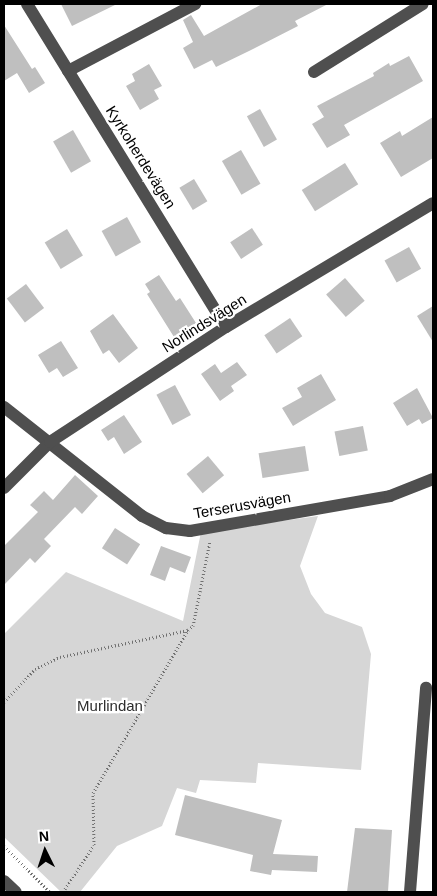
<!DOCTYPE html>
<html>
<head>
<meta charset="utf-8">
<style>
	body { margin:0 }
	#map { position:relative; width:437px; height:896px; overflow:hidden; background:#fff; font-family:Helvetica,sans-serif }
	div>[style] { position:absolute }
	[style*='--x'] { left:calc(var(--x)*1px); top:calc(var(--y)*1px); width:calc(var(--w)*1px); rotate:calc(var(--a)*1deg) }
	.green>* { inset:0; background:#d6d6d6 }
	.building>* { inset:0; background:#bfbfbf; transform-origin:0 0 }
	.path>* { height:3px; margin-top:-1.5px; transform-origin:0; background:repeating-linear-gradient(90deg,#717171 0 1px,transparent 0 3.5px) }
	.minor>* { height:12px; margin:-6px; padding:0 6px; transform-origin:6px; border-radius:6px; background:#4f4f4f }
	span { translate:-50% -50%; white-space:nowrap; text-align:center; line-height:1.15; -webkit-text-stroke:4.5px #fff; paint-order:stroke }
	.street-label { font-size:15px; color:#000 }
	.park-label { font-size:15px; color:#2d2d2d }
	.frame { position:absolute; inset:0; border:5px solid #000; pointer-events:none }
	.north { position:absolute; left:20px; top:826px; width:50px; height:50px; -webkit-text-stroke:4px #fff; paint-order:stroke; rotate:356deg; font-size:14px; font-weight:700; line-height:20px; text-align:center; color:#000 }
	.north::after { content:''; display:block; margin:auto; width:18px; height:22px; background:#000; clip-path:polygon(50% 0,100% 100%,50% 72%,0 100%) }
</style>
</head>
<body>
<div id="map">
	<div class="green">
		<div style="clip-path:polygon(318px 516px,300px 566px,311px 594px,325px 613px,362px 627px,371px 654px,361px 770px,258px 763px,256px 783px,200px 780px,196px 793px,177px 788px,162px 826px,117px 846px,80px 892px,61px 892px,4px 837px,4px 634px,66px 572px,183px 621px,201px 532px)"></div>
	</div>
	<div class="building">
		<div style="clip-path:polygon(61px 4px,117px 4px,72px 26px)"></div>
		<div style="clip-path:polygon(262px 4px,328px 4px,295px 21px,298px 26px,249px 51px,216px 67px,212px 60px,194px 69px,183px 48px,193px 42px,183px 20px,191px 15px,204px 36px)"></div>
		<div style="clip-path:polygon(4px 25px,32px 69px,35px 67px,45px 83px,29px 93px,17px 73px,4px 81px)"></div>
		<div style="clip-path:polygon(409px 56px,423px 81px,344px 125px,350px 135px,327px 148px,312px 124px,324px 117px,317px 106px,374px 76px,373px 73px,389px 63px,390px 66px)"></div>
		<div style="clip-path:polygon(149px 64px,162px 86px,154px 90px,159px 99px,140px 110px,126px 86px,135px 81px,132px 74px)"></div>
		<div style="left:260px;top:109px;width:35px;height:15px;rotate:61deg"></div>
		<div style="clip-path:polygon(433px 117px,433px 158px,401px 177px,380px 143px,400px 131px,402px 136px)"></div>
		<div style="left:73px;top:130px;width:36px;height:23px;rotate:60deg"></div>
		<div style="left:241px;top:150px;width:39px;height:22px;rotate:60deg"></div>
		<div style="left:345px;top:163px;width:25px;height:51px;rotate:58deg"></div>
		<div style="left:194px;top:179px;width:26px;height:17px;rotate:59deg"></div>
		<div style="left:127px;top:217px;width:29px;height:29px;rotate:61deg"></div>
		<div style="left:252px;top:228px;width:20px;height:26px;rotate:57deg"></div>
		<div style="left:67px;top:229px;width:31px;height:26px;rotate:59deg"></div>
		<div style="left:409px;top:247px;width:25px;height:28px;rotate:61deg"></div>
		<div style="clip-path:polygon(159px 275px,176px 301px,180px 298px,196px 323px,174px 337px,147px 294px,150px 292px,145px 284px)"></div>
		<div style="left:345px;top:278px;width:30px;height:25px;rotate:49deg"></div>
		<div style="left:26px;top:284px;width:30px;height:24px;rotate:53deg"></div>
		<div style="clip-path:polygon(433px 306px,433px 342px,417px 316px)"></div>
		<div style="clip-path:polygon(113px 314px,138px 348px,119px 363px,109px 350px,103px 354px,90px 331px)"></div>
		<div style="left:290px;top:318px;width:22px;height:31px;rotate:56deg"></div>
		<div style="clip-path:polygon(61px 341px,78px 368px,63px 377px,57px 368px,49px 373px,38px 355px)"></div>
		<div style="clip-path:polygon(237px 362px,247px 375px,231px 386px,234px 391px,220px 401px,201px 374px,215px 364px,221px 373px)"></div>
		<div style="clip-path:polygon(321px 374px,336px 400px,293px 426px,282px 408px,302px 397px,297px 388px)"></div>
		<div style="left:175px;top:385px;width:34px;height:21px;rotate:62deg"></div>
		<div style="clip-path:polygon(417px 388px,433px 418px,422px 424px,419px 419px,407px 426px,393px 403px)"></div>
		<div style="clip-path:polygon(124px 415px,142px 442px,124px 454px,114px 437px,108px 441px,101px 430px)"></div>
		<div style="left:363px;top:426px;width:25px;height:29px;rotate:79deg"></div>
		<div style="left:305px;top:446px;width:25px;height:47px;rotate:81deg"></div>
		<div style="left:208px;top:456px;width:25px;height:28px;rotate:50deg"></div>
		<div style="clip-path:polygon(75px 475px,98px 496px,82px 514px,75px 507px,44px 539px,51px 546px,35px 563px,30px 558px,4px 585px,4px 546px,38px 512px,30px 505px,44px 491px,53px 500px)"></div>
		<div style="left:115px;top:528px;width:30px;height:24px;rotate:33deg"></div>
		<div style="clip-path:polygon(161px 546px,191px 557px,185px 573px,170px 567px,165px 581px,150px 575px)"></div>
		<div style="clip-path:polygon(185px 795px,282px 820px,273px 854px,318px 856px,317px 872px,272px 870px,271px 875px,250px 871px,253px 855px,175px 835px)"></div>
		<div style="clip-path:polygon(355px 828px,392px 830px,388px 892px,347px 892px)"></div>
	</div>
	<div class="path">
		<div style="--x:4;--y:702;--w:45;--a:-46.8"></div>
		<div style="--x:35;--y:669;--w:28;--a:-26"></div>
		<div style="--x:60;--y:657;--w:131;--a:-11.9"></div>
		<div style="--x:4;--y:846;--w:65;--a:45"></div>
		<div style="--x:63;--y:892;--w:56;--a:-56.6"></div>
		<div style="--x:94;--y:845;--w:52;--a:-91.1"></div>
		<div style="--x:93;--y:793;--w:189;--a:-59.8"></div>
		<div style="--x:188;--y:630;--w:6;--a:-39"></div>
		<div style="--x:193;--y:626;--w:87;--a:-78.7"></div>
	</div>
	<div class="minor">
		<div style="--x:27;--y:4;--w:379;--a:58.4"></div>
		<div style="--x:68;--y:71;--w:144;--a:-27.8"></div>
		<div style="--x:314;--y:72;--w:128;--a:-32"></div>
		<div style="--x:4;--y:407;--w:176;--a:38.3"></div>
		<div style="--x:142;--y:516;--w:27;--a:27"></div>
		<div style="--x:166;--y:528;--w:24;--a:7"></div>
		<div style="--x:190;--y:531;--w:203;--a:-9.9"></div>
		<div style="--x:390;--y:496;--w:46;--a:-21.6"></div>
		<div style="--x:4;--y:488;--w:65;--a:-45"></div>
		<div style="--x:50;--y:442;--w:210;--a:-33.2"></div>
		<div style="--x:226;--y:327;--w:241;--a:-30.9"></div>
		<div style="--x:4;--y:881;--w:16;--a:43"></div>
		<div style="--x:410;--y:892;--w:205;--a:-85.5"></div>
	</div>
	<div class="street-label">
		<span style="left:141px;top:157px;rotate:58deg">Kyrkoherdevägen</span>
		<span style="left:204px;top:323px;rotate:-32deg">Norlindsvägen</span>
		<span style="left:242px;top:505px;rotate:-10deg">Terserusvägen</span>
	</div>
	<div class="park-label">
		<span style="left:110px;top:706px">Murlindan</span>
	</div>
	<div class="frame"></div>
	<div class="north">N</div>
</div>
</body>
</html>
